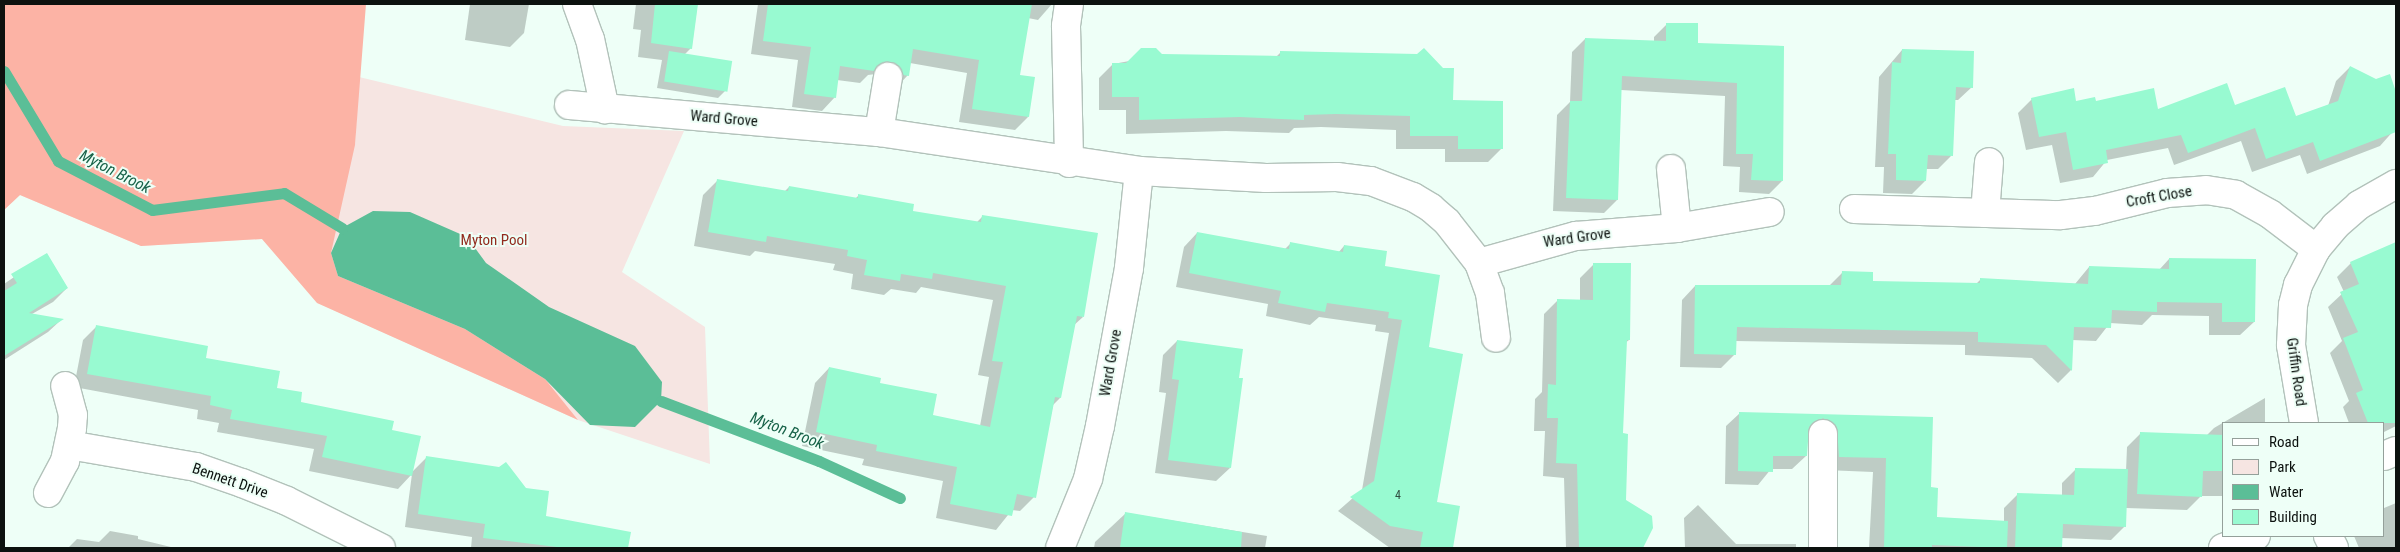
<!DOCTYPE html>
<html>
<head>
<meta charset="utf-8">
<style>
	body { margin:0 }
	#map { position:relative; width:2400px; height:552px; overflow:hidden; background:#eefff7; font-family:"Roboto Condensed",sans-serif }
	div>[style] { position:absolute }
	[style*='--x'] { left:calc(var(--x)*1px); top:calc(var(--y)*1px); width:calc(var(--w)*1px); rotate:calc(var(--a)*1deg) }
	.green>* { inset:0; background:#f6e5e2 }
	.forest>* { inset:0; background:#fcb3a5 }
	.water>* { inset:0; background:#5bbe97 }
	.shadow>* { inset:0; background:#0003 }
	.stream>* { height:11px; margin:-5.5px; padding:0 5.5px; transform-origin:5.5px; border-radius:5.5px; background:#5bbe97 }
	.building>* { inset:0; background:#98fad1; transform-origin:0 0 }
	.roads { filter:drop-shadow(1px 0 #b2c2ba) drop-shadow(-1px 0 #b2c2ba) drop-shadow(0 1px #b2c2ba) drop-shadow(0 -1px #b2c2ba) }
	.minor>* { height:28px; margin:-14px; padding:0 14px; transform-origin:14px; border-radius:14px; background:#fff }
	span { translate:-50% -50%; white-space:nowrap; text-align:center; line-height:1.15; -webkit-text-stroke:4px #eefff7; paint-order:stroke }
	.number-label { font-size:12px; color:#2f4c40 }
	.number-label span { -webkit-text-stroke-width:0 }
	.street-label { font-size:15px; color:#0c120f }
	.park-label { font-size:15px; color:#922b1e }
	.water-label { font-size:16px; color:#186349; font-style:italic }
	.frame { position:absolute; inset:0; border:5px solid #0c120f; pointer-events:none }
	.legend { position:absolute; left:2222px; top:422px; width:162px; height:115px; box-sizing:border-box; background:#eefff7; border:1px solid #94a09a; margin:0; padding:6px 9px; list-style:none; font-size:15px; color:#0c120f }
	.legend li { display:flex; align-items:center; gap:10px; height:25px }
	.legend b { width:25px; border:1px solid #94a09a }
</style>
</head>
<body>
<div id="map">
	<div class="green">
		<div style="clip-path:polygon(4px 4px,355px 145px,359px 77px,563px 126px,684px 131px,622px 272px,705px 327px,710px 464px,578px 420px,318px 303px,262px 239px,141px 246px,20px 195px,4px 210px)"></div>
	</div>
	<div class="forest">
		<div style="clip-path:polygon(4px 4px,366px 4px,355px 145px,331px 253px,338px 276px,465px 329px,545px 379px,578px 420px,317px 303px,262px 239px,141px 246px,20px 195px,4px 210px)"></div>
	</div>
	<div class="water">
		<div style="clip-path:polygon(373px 211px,410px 212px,467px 237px,486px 263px,549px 307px,635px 346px,662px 382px,661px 401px,635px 427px,590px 425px,545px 379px,465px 329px,338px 276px,331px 253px,342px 228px)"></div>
	</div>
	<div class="shadow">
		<div style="clip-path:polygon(470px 4px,529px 4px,524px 33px,510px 47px,465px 40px)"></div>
		<div style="clip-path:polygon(636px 4px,696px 4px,691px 48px,684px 55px,725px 91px,718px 98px,657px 88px,662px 60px,638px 57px,641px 30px,633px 29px)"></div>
		<div style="clip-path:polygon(758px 4px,924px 4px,921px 22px,937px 4px,1052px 4px,1038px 20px,1028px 18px,1018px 76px,1028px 117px,1015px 130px,959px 122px,967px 73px,910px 63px,908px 75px,895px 89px,876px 74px,868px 75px,860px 83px,837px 80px,835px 97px,822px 111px,792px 107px,798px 60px,751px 54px)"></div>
		<div style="clip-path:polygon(1667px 24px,1696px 44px,1783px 48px,1782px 181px,1769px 194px,1739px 192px,1740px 167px,1723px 166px,1725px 96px,1621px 90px,1617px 200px,1604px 213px,1553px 211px,1557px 115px,1570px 102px,1572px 52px,1585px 39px,1654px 42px,1654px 37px)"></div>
		<div style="clip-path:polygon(1902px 50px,1972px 87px,1958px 100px,1954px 100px,1951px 156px,1938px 169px,1926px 169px,1925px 181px,1912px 194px,1883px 193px,1884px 167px,1875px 167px,1879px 77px)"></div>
		<div style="clip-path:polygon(1280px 53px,1452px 102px,1502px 148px,1488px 162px,1445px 162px,1445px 149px,1396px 149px,1396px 130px,1321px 127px,1294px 128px,1289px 133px,1226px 131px,1126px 134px,1126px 110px,1099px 110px,1099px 78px,1113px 64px,1162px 55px,1276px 57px)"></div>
		<div style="clip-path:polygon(2350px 67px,2376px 80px,2389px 76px,2396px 95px,2396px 128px,2380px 146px,2307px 174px,2300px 155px,2252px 172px,2241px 141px,2174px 165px,2168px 148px,2107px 160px,2093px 177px,2060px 183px,2052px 145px,2026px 150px,2018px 113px,2032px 99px,2157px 110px,2234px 107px,2295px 118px,2328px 106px,2336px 81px)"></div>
		<div style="clip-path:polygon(718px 180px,784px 192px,789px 187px,855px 199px,859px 195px,911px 212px,977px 222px,982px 217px,1083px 317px,1073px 326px,1060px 398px,1053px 405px,1034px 497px,1020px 511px,1012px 510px,996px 530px,936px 518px,943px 481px,862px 465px,864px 459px,802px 446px,815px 383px,829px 368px,879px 384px,931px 416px,980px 426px,989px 377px,978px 375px,993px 300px,921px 287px,916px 293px,891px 289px,884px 295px,851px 289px,853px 274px,833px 270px,835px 264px,755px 251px,750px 256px,694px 246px,703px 195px)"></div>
		<div style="clip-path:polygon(1197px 233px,1284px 250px,1291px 243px,1338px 253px,1344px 246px,1383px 267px,1427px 348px,1435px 503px,1452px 547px,1457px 548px,1390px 548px,1338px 511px,1362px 490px,1389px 333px,1375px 331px,1376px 325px,1319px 317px,1310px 325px,1266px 316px,1268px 304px,1176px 287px,1184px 247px)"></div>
		<div style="clip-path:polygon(2390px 246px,2396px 260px,2396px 426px,2384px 432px,2384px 423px,2349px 423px,2343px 407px,2349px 401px,2330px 353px,2342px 341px,2328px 307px,2344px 292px,2337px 277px,2351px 263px)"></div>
		<div style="clip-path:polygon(46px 255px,67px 288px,53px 302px,32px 314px,61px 320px,48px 332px,4px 360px,4px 284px)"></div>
		<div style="clip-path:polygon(2169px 259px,2254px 322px,2240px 335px,2209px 335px,2209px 316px,2152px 315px,2142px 325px,2110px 323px,2096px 341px,2072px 340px,2071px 370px,2058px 383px,2032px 358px,1965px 355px,1965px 345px,1735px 341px,1735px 354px,1721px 368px,1680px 367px,1682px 300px,1695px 286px,1828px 287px,1842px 273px,1871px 282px,1975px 285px,1981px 279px,2075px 284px,2089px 267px,2159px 270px)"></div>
		<div style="clip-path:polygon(1594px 264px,1629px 340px,1625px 343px,1622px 435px,1624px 500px,1652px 528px,1641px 548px,1566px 548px,1564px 478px,1543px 476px,1545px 431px,1534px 431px,1535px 399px,1542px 392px,1544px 314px,1558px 300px,1580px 301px,1580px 278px)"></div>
		<div style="clip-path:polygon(97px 326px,204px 359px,276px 389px,299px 403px,391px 431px,412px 472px,427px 457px,545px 518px,629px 533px,627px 548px,471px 548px,472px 537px,405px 527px,412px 474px,398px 489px,309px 471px,314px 449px,217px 432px,219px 423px,197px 419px,198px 410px,74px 387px,83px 340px)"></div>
		<div style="clip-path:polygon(1177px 341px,1230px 468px,1216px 481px,1155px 473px,1166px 393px,1159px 392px,1163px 355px)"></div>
		<div style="clip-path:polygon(2265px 398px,2265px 423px,2224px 423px,2224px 496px,2201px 496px,2187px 510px,2126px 508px,2125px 526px,2111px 540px,2061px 538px,2061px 548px,1869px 548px,1873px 472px,1825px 470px,1824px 440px,1808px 431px,1806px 456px,1792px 469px,1771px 469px,1758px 485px,1725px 484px,1726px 426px,1740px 413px,1931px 418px,1930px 488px,1936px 518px,2004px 522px,2004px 508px,2018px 494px,2062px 496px,2062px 483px,2076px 469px,2126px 471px,2127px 447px,2141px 433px,2207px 435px,2214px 428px)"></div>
		<div style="clip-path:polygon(2396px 503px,2396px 548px,2359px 548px,2354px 536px,2384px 536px,2384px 508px)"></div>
		<div style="clip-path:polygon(1698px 505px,1736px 544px,1796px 544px,1796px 548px,1685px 548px,1684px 518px)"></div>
		<div style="clip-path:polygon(1126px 513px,1267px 536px,1265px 548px,1094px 548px,1095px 542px)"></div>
		<div style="clip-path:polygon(110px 531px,138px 536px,138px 539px,175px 548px,68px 548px,77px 539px,99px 542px)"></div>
	</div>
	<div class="stream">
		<div style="--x:4;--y:71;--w:105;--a:59"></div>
		<div style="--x:58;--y:161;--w:106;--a:27.5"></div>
		<div style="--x:152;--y:210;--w:133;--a:-7.3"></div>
		<div style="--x:284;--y:193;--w:68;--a:31.1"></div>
		<div style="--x:661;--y:401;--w:169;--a:20.8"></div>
		<div style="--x:819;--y:461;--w:89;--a:24.6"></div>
	</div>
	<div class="building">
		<div style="clip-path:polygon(655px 4px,698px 4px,692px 49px,651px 43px)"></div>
		<div style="clip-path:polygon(768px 4px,1032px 4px,1020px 75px,1035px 77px,1029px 117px,972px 109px,979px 60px,913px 49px,909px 76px,903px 75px,898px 65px,890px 62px,882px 63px,874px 71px,840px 66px,836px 98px,804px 94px,811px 47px,763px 41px)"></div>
		<div style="clip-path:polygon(1666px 23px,1698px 23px,1698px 43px,1784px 46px,1783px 181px,1751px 180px,1753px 154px,1736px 154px,1737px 83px,1622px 76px,1618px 200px,1566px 198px,1570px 101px,1582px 101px,1585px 38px,1666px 41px)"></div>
		<div style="clip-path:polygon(1141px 48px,1156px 48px,1162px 54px,1280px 56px,1280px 51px,1417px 54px,1424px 48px,1443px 68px,1454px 68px,1453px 100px,1503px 101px,1503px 149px,1458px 149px,1458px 136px,1410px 136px,1410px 116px,1336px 114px,1304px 115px,1304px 120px,1240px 117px,1139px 120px,1139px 97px,1112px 97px,1112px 63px,1126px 63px)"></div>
		<div style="clip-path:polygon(1902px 49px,1974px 51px,1973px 88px,1956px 87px,1953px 156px,1928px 155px,1926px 181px,1896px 180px,1896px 154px,1888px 154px,1892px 62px,1901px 63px)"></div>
		<div style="left:669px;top:51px;width:64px;height:31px;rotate:9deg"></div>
		<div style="clip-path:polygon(2350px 66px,2376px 79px,2390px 74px,2396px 92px,2396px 132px,2320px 161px,2313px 142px,2266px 159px,2255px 128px,2188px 153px,2181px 135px,2106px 150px,2108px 163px,2073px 170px,2066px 132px,2039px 137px,2031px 98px,2074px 88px,2076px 101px,2095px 97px,2096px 101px,2154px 88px,2158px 109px,2227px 83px,2235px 105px,2285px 87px,2296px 116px,2338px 101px)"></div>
		<div style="clip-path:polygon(717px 179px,788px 191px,789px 186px,858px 198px,858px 194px,914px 204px,913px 211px,981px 222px,982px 215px,1098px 233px,1084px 317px,1077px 316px,1061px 398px,1055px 397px,1036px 498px,1017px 494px,1012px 516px,950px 504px,957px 467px,876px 451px,877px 445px,816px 432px,829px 367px,881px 378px,880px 383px,937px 394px,933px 415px,990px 427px,1003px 362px,992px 361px,1006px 286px,933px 273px,932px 279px,901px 274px,900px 281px,864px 275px,867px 260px,847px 256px,848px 250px,767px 236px,766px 242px,708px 232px)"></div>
		<div style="clip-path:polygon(1197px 232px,1289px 249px,1290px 242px,1343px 252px,1344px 245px,1387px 251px,1385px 266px,1440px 275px,1429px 347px,1463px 354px,1437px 502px,1460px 506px,1453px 548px,1420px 548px,1423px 532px,1390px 526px,1350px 497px,1374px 481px,1402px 320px,1388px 318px,1389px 312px,1327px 303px,1325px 312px,1278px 303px,1281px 291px,1189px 273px)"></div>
		<div style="clip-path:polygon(2396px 242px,2396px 423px,2368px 423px,2356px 393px,2363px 390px,2343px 338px,2358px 332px,2340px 292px,2359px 284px,2350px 262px)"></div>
		<div style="clip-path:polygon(47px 253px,68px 288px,29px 313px,64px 319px,4px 356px,4px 291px,17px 283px,11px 274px)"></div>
		<div style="clip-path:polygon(2169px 258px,2256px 259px,2255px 322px,2222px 322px,2222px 303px,2157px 302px,2157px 312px,2112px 310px,2111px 328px,2074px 327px,2072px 371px,2046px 345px,1978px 342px,1978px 332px,1737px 327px,1736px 355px,1694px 354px,1695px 285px,1841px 285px,1842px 271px,1873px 272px,1873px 281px,1980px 283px,1980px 278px,2088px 284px,2089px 266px,2169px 269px)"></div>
		<div style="clip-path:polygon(1593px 263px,1631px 263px,1630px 340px,1627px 340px,1623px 433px,1628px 434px,1626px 500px,1652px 516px,1653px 528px,1643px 548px,1579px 548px,1577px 464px,1556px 463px,1558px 418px,1547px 418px,1548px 384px,1556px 385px,1557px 299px,1593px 300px)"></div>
		<div style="clip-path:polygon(96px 325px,208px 346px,206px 358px,280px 371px,277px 388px,302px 392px,301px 402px,394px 421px,392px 430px,421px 436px,412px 476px,322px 457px,327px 436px,230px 419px,232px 410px,210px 405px,211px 396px,87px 374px)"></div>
		<div style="clip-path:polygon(1177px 340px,1243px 349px,1239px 378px,1243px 378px,1231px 468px,1168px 460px,1179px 380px,1172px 379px)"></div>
		<div style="clip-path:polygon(1739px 412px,1933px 417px,1931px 487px,1938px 488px,1937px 517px,2008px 521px,2007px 548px,1932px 545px,1932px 548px,1884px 548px,1886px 458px,1839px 457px,1837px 427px,1823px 418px,1809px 427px,1807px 456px,1773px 456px,1773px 472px,1738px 471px)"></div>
		<div style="clip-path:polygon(2140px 432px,2224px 435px,2224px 471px,2203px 471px,2202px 497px,2137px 494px)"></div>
		<div style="clip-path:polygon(426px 456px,499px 467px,506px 462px,526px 488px,549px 491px,546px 516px,631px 532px,628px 548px,565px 548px,483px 538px,485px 524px,418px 514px)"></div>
		<div style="clip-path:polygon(2075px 468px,2128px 469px,2126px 527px,2063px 524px,2062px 548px,2015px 548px,2017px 493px,2074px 495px)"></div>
		<div style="clip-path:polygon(1125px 512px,1242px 532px,1241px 548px,1120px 548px)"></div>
	</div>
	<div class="roads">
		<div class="minor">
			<div style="--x:577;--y:4;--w:37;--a:70"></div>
			<div style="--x:590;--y:39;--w:72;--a:77.9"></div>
			<div style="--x:1069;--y:4;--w:22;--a:98"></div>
			<div style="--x:1066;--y:26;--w:137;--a:88.7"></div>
			<div style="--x:569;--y:105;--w:311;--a:5"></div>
			<div style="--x:879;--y:132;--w:263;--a:8.5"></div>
			<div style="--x:1139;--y:171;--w:98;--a:95.9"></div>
			<div style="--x:1129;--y:268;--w:161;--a:100.4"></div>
			<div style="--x:1100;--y:426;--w:54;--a:102.8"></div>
			<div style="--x:1088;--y:479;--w:74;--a:112.1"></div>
			<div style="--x:879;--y:132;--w:56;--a:-80.7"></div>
			<div style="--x:1671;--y:169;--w:59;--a:84.2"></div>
			<div style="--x:1139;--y:171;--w:127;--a:3.2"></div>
			<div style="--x:1266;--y:178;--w:71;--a:-0.8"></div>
			<div style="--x:1337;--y:177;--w:34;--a:7"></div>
			<div style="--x:1371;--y:181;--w:45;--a:20.9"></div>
			<div style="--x:1413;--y:197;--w:21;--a:31"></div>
			<div style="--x:1431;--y:208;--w:21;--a:41"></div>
			<div style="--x:1447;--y:222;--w:52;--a:52"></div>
			<div style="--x:1479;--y:263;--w:101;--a:-15.6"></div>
			<div style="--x:1576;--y:236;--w:101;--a:-4.5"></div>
			<div style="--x:1677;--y:228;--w:94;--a:-9.8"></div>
			<div style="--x:1854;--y:209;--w:207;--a:1.7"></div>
			<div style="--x:2061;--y:215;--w:34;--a:-7"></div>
			<div style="--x:2095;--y:211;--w:74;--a:-14"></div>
			<div style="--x:2167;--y:193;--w:39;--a:-4"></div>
			<div style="--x:2206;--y:190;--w:30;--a:9"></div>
			<div style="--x:2236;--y:195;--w:39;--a:29"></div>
			<div style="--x:2270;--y:214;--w:58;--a:37.3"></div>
			<div style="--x:1985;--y:213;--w:51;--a:-85.5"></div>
			<div style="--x:1479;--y:263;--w:32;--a:70"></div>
			<div style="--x:1490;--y:293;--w:45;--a:82.4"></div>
			<div style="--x:2304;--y:423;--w:79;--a:-99.5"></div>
			<div style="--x:2291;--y:345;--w:40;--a:-87.1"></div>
			<div style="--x:2293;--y:305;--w:21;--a:-76"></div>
			<div style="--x:2298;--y:285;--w:40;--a:-63.4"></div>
			<div style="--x:2316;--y:249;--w:30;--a:-50"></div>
			<div style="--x:2335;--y:226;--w:32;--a:-41"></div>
			<div style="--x:2359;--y:205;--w:43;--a:-29.6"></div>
			<div style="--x:1823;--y:434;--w:114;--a:90"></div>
			<div style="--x:69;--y:445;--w:129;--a:9.8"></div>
			<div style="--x:196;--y:467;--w:49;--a:19.2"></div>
			<div style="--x:242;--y:483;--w:48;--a:21.8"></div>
			<div style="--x:287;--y:501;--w:105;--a:26.6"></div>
			<div style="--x:2384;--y:456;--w:13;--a:-23"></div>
			<div style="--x:48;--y:493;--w:36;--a:-62"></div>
			<div style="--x:65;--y:461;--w:34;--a:-78"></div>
			<div style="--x:72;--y:428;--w:13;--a:-86"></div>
			<div style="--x:73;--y:415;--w:30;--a:-105"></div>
			<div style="--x:2328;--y:536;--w:13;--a:63"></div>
			<div style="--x:2223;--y:548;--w:35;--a:-20"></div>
		</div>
	</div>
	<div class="number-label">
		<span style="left:1398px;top:496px">4</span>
	</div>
	<div class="street-label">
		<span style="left:724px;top:119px;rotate:5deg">Ward Grove</span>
		<span style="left:2159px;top:197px;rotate:-10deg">Croft Close</span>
		<span style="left:1577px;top:238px;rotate:-8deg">Ward Grove</span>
		<span style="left:1111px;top:363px;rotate:-80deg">Ward Grove</span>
		<span style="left:2296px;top:372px;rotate:82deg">Griffin Road</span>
		<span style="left:230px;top:481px;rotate:19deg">Bennett Drive</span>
	</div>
	<div class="park-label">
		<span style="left:494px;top:241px">Myton Pool</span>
	</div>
	<div class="water-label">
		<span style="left:115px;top:172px;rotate:27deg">Myton Brook</span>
		<span style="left:787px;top:431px;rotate:21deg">Myton Brook</span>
	</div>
	<div class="frame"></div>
	<ul class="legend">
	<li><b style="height:6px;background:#fff"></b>Road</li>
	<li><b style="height:14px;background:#f6e5e2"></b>Park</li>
	<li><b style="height:14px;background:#5bbe97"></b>Water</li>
	<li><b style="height:14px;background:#98fad1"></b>Building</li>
	</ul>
</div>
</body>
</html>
